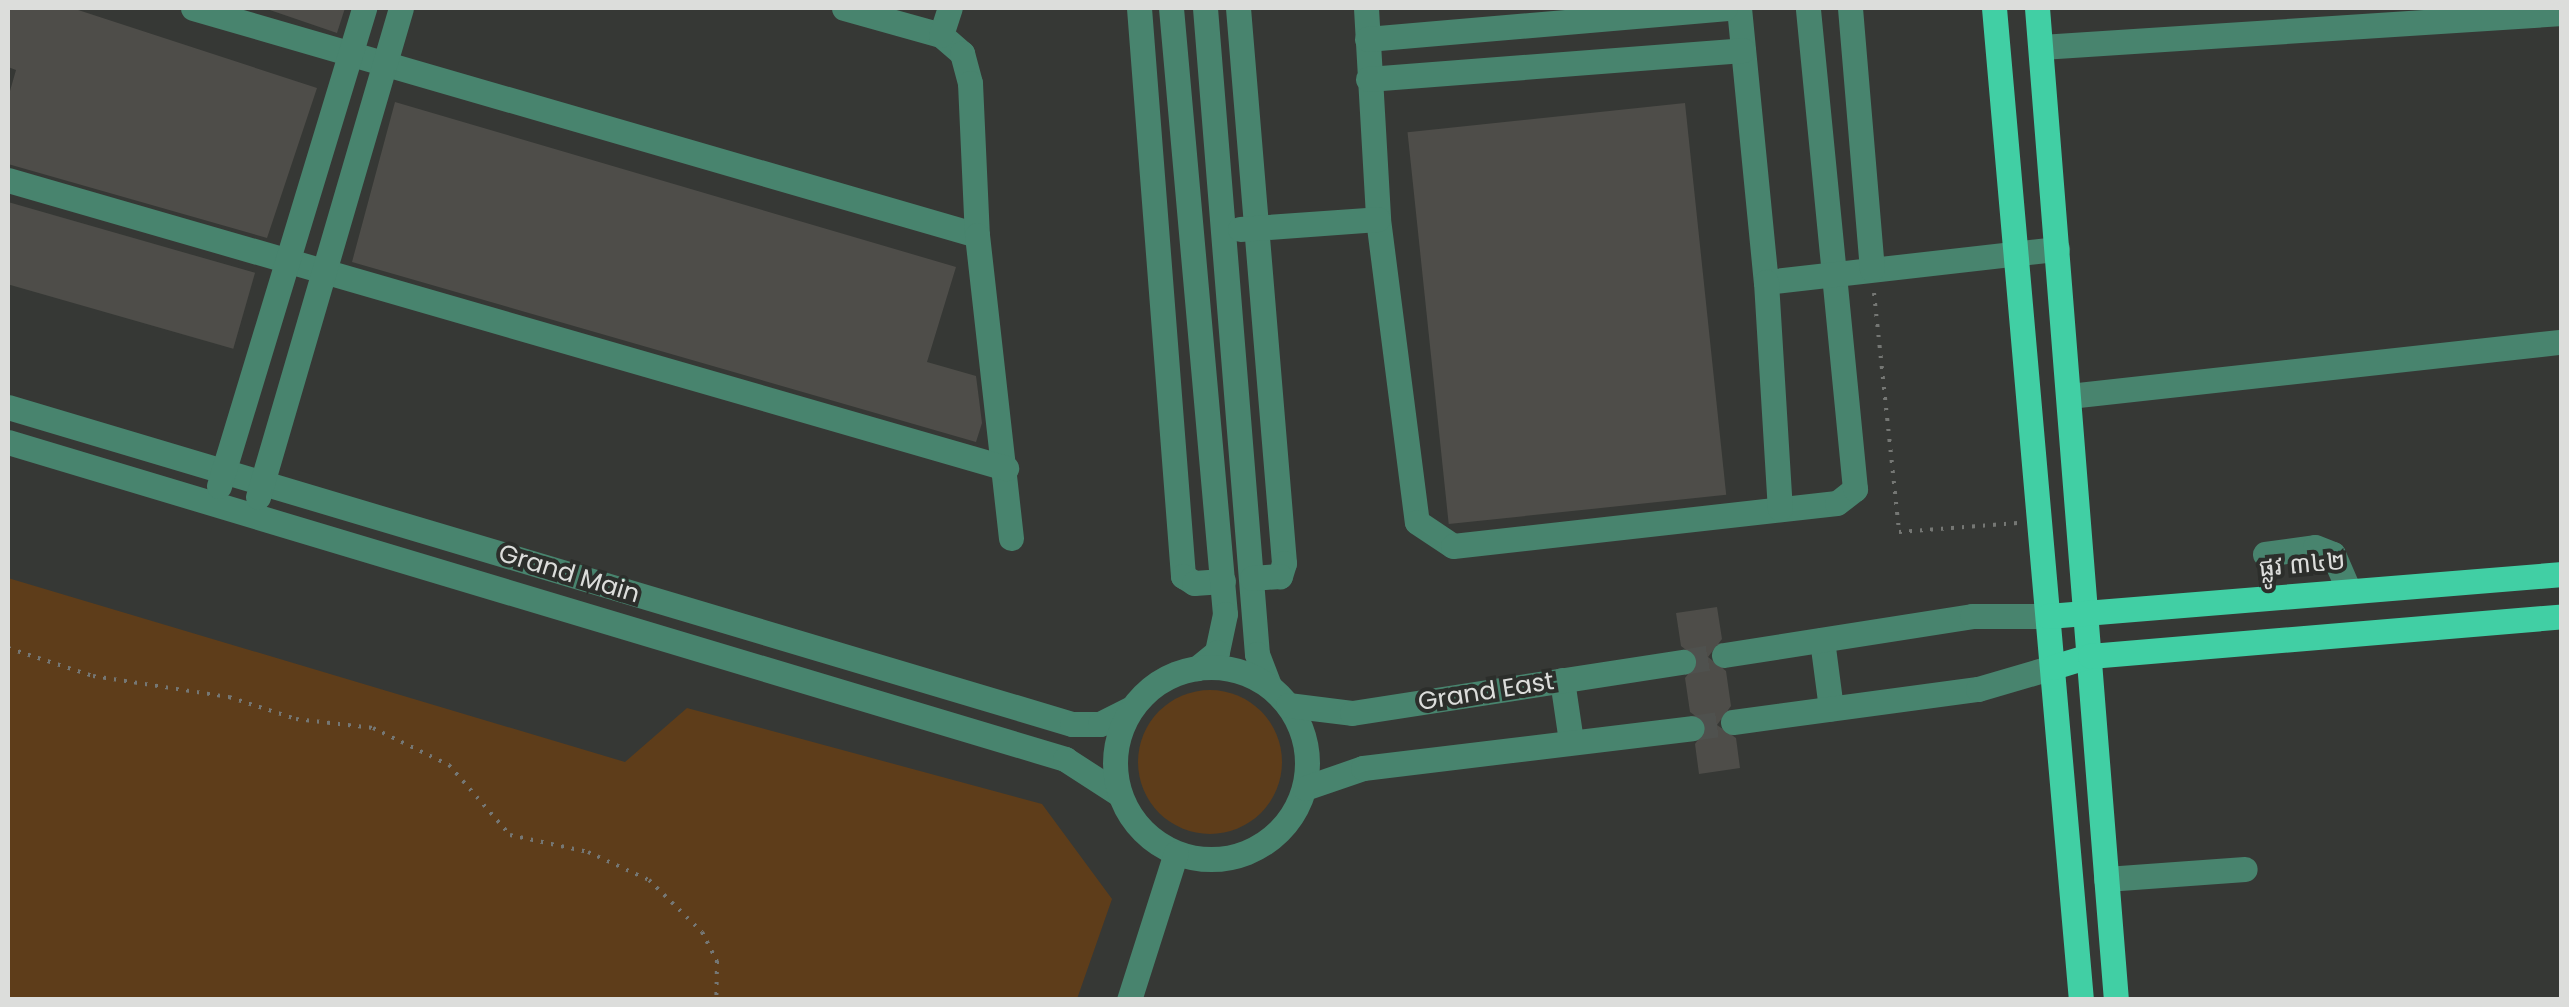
<!DOCTYPE html>
<html>
<head>
<meta charset="utf-8">
<style>
	body { margin:0 }
	#map { position:relative; width:2569px; height:1007px; overflow:hidden; background:#363835; font-family:Poppins,"Noto Sans Khmer",sans-serif }
	div>[style] { position:absolute }
	[style*='--x'] { left:calc(var(--x)*1px); top:calc(var(--y)*1px); width:calc(var(--w)*1px); rotate:calc(var(--a)*1deg) }
	.green>* { inset:0; background:#5e3d1a }
	.round { border-radius:50% }
	.building>* { inset:0; background:#4e4d49; transform-origin:0 0 }
	.minor-tunnel>* { height:25px; margin-top:-12.5px; transform-origin:0; background:repeating-linear-gradient(90deg,#4f514e 0 25px,transparent 0 37px) }
	.path>* { height:4px; margin-top:-2px; transform-origin:0; background:repeating-linear-gradient(90deg,#757774 0 2.5px,transparent 0 10.5px) }
	.minor>* { height:25px; margin:-12.5px; padding:0 12.5px; transform-origin:12.5px; border-radius:12.5px; background:#48846e }
	.minor>.ring { margin:-12.5px; padding:0; box-sizing:content-box; background:none; border:25px solid #48846e; border-radius:50% }
	.major>* { height:25px; margin:-12.5px; padding:0 12.5px; transform-origin:12.5px; border-radius:12.5px; background:#41cfa4 }
	span { translate:-50% -50%; white-space:nowrap; text-align:center; line-height:1.15; -webkit-text-stroke:8px #2c2e2b; paint-order:stroke }
	.street-label { font-size:25px; color:#dcdddb }
	.frame { position:absolute; inset:0; border:10px solid #dcdddb; pointer-events:none }
</style>
</head>
<body>
<div id="map">
	<div class="green">
		<div style="clip-path:polygon(8px 578px,625px 762px,687px 708px,1042px 804px,1112px 899px,1077px 999px,8px 999px)"></div>
		<div class="round" style="left:1138px;top:690px;width:144px;height:144px"></div>
	</div>
	<div class="building">
		<div style="clip-path:polygon(8px 8px,72px 8px,317px 88px,267px 238px,8px 164px,8px 98px,16px 70px,8px 67px)"></div>
		<div style="clip-path:polygon(264px 8px,345px 8px,337px 33px)"></div>
		<div style="clip-path:polygon(395px 102px,956px 267px,927px 362px,976px 376px,982px 423px,976px 442px,352px 262px)"></div>
		<div style="left:1685px;top:103px;width:394px;height:279px;rotate:84deg"></div>
		<div style="left:8px;top:202px;width:257px;height:79px;rotate:16deg"></div>
		<div style="clip-path:polygon(1717px 607px,1722px 639px,1708px 657px,1726px 671px,1731px 706px,1717px 725px,1736px 738px,1740px 768px,1699px 774px,1695px 744px,1708px 725px,1690px 712px,1685px 678px,1699px 660px,1681px 646px,1676px 613px)"></div>
	</div>
	<div class="minor-tunnel">
		<div style="--x:1683;--y:662;--w:42;--a:-9.7"></div>
		<div style="--x:1692;--y:728;--w:41;--a:-8.3"></div>
	</div>
	<div class="path">
		<div style="--x:1874;--y:293;--w:240;--a:84"></div>
		<div style="--x:1899;--y:532;--w:119;--a:-4.3"></div>
		<div style="--x:8;--y:648;--w:89;--a:18.2"></div>
		<div style="--x:93;--y:676;--w:138;--a:8.8"></div>
		<div style="--x:229;--y:697;--w:71;--a:18.2"></div>
		<div style="--x:296;--y:719;--w:78;--a:6.7"></div>
		<div style="--x:373;--y:728;--w:85;--a:26"></div>
		<div style="--x:449;--y:765;--w:93;--a:48.9"></div>
		<div style="--x:510;--y:835;--w:80;--a:12.3"></div>
		<div style="--x:588;--y:852;--w:67;--a:24.7"></div>
		<div style="--x:649;--y:880;--w:74;--a:44.5"></div>
		<div style="--x:702;--y:932;--w:33;--a:63"></div>
		<div style="--x:717;--y:961;--w:39;--a:91"></div>
	</div>
	<div class="minor">
		<div style="--x:193;--y:8;--w:816;--a:16.15"></div>
		<div style="--x:844;--y:8;--w:101;--a:15.6"></div>
		<div style="--x:941;--y:35;--w:28;--a:41"></div>
		<div style="--x:962;--y:53;--w:31;--a:75"></div>
		<div style="--x:970;--y:83;--w:152;--a:87.4"></div>
		<div style="--x:977;--y:235;--w:305;--a:83.6"></div>
		<div style="--x:1139;--y:8;--w:570;--a:85.57"></div>
		<div style="--x:1183;--y:576;--w:13;--a:32"></div>
		<div style="--x:1194;--y:583;--w:29;--a:-4"></div>
		<div style="--x:1171;--y:8;--w:608;--a:84.91"></div>
		<div style="--x:1225;--y:614;--w:39;--a:102"></div>
		<div style="--x:1217;--y:652;--w:26;--a:141"></div>
		<div style="--x:1205;--y:8;--w:648;--a:85.4"></div>
		<div style="--x:1257;--y:654;--w:34;--a:69"></div>
		<div style="--x:1238;--y:8;--w:557;--a:85.26"></div>
		<div style="--x:1284;--y:563;--w:14;--a:107"></div>
		<div style="--x:1280;--y:576;--w:28;--a:176"></div>
		<div style="--x:1366;--y:8;--w:211;--a:86.7"></div>
		<div style="--x:1378;--y:219;--w:305;--a:82.7"></div>
		<div style="--x:1417;--y:522;--w:43;--a:33.7"></div>
		<div style="--x:1453;--y:546;--w:386;--a:-6.4"></div>
		<div style="--x:1837;--y:503;--w:23;--a:-38"></div>
		<div style="--x:1855;--y:489;--w:483;--a:-95.6"></div>
		<div style="--x:1739;--y:8;--w:275;--a:84.4"></div>
		<div style="--x:1766;--y:282;--w:293;--a:-6.5"></div>
		<div style="--x:1850;--y:8;--w:262;--a:85.2"></div>
		<div style="--x:941;--y:35;--w:28;--a:-72"></div>
		<div style="--x:1367;--y:39;--w:359;--a:-4.9"></div>
		<div style="--x:2041;--y:47;--w:522;--a:-3.73"></div>
		<div style="--x:1368;--y:79;--w:376;--a:-4.4"></div>
		<div style="--x:8;--y:180;--w:1039;--a:16.1"></div>
		<div style="--x:1240;--y:229;--w:138;--a:-4.1"></div>
		<div style="--x:1766;--y:282;--w:227;--a:86.5"></div>
		<div style="--x:2069;--y:396;--w:496;--a:-6.3"></div>
		<div style="--x:8;--y:407;--w:1110;--a:16.59"></div>
		<div style="--x:1072;--y:724;--w:28;--a:0"></div>
		<div style="--x:1100;--y:724;--w:34;--a:-27"></div>
		<div style="--x:8;--y:442;--w:1104;--a:16.69"></div>
		<div style="--x:1065;--y:759;--w:64;--a:32.9"></div>
		<div style="--x:219;--y:486;--w:500;--a:-73.1"></div>
		<div style="--x:258;--y:497;--w:509;--a:-73.7"></div>
		<div style="--x:2265;--y:554;--w:50;--a:-8"></div>
		<div style="--x:2315;--y:547;--w:19;--a:21"></div>
		<div style="--x:2333;--y:554;--w:40;--a:66.6"></div>
		<div style="--x:1822;--y:640;--w:69;--a:82.5"></div>
		<div style="--x:1724;--y:655;--w:251;--a:-8.9"></div>
		<div style="--x:1972;--y:616;--w:76;--a:0"></div>
		<div class="ring" style="left:1115px;top:667px;width:167px;height:167px"></div>
		<div style="--x:1562;--y:680;--w:62;--a:81.6"></div>
		<div style="--x:1288;--y:705;--w:64;--a:7.1"></div>
		<div style="--x:1352;--y:713;--w:335;--a:-8.8"></div>
		<div style="--x:1733;--y:722;--w:247;--a:-7.7"></div>
		<div style="--x:1978;--y:689;--w:78;--a:-16.3"></div>
		<div style="--x:1305;--y:788;--w:61;--a:-19"></div>
		<div style="--x:1363;--y:768;--w:331;--a:-6.9"></div>
		<div style="--x:2106;--y:879;--w:139;--a:-4.1"></div>
		<div style="--x:1129;--y:1000;--w:154;--a:-72.3"></div>
	</div>
	<div class="major">
		<div style="--x:1994;--y:8;--w:996;--a:84.99"></div>
		<div style="--x:2037;--y:8;--w:995;--a:85.45"></div>
		<div style="--x:2048;--y:616;--w:516;--a:-4.67"></div>
		<div style="--x:2053;--y:667;--w:39;--a:-17"></div>
		<div style="--x:2090;--y:656;--w:474;--a:-4.8"></div>
	</div>
	<div class="street-label">
		<span style="left:2302px;top:565px;rotate:-5deg">ផ្លូវ ៣៤២</span>
		<span style="left:569px;top:574px;rotate:17deg">Grand Main</span>
		<span style="left:1486px;top:692px;rotate:-9deg">Grand East</span>
	</div>
	<div class="frame"></div>
</div>
</body>
</html>
